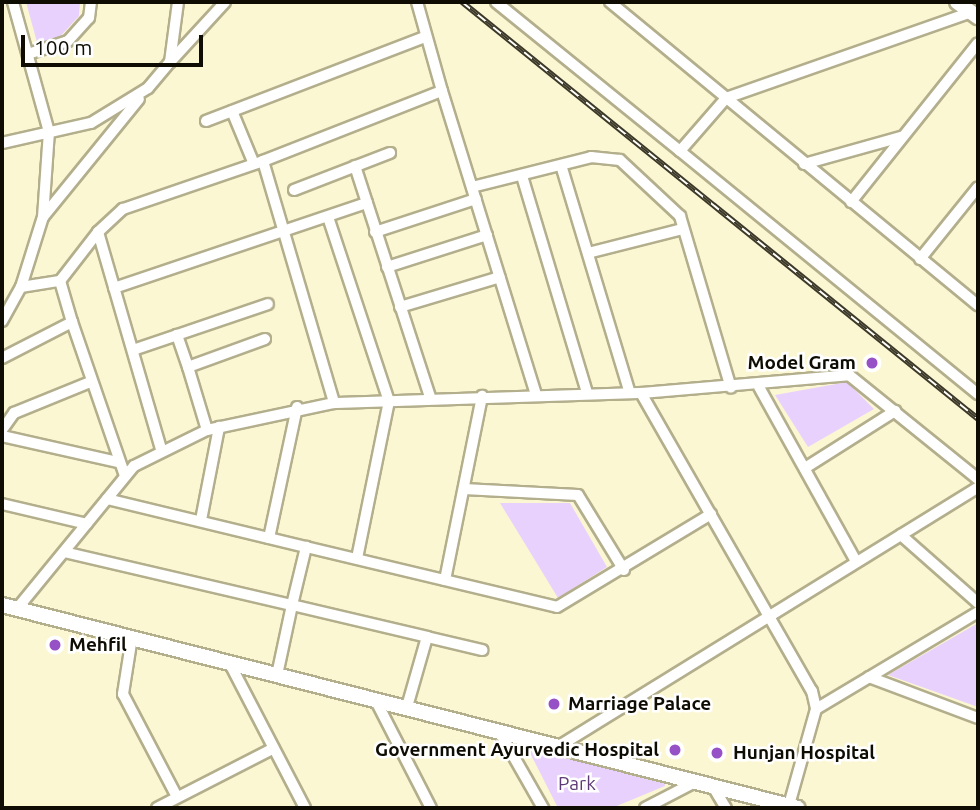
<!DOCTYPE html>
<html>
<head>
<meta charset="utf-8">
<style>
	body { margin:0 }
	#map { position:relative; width:980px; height:810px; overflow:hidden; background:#fcf7d3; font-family:Ubuntu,sans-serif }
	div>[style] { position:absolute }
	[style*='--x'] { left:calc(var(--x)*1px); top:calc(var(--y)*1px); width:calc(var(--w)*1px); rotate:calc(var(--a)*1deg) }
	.green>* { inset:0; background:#e9d1fe }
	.roads { filter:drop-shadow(2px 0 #b3ae8c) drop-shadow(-2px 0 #b3ae8c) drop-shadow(0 2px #b3ae8c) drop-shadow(0 -2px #b3ae8c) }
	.street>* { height:10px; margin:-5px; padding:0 5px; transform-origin:5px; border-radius:5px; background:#fff }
	.secondary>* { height:14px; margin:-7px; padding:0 7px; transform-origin:7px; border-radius:7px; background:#fff }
	.rail>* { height:6px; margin-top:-3px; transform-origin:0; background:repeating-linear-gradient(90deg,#fff 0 10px,#3c392a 0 20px); box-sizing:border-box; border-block:2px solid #3c392a }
	.dots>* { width:19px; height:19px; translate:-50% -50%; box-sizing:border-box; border:4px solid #fff; border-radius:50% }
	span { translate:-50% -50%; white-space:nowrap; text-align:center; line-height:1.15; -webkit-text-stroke:5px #fff; paint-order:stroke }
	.poi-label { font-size:19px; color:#0f0d03; font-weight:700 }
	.right { translate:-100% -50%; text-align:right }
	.left { translate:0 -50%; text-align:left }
	.park-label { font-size:19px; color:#5d3a77 }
	.frame { position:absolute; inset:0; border:4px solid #0f0d03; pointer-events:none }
	.scale { position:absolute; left:21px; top:35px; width:182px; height:32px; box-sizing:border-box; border:4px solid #0f0d03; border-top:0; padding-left:9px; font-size:21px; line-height:24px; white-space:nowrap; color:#0f0d03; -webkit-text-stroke:5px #fff; paint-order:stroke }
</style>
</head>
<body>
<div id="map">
	<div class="green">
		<div style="clip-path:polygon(26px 2px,80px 2px,79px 16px,57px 40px,38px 46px)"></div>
		<div style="clip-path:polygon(847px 382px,874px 409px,808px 447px,775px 395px)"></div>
		<div style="clip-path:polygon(500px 503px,570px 503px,607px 567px,558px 598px)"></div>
		<div style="clip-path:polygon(978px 623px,978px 707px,888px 675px)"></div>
		<div style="clip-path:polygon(527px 747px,664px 780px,665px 786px,612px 808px,558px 808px)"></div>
	</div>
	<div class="roads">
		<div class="street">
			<div style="--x:496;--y:2;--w:237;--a:39"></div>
			<div style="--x:680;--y:151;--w:70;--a:-49"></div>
			<div style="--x:726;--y:98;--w:261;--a:-19.3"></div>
			<div style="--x:610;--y:2;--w:477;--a:39.5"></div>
			<div style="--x:28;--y:54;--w:42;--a:-18"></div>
			<div style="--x:68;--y:41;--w:31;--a:-48"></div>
			<div style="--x:89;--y:18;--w:16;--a:-83"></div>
			<div style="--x:171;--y:61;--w:80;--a:-47.5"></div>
			<div style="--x:442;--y:91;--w:317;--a:72.8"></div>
			<div style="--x:232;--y:111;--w:57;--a:67.5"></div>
			<div style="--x:206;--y:121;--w:235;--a:-21"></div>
			<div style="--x:2;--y:143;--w:91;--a:-12.7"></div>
			<div style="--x:91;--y:123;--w:67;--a:-31.6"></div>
			<div style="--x:148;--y:88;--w:34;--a:-50"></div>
			<div style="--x:170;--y:62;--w:61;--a:-82.4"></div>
			<div style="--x:680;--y:151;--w:385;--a:39.2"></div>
			<div style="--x:263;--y:161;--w:192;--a:-21.4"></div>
			<div style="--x:442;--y:91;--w:92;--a:-105.7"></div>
			<div style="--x:804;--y:164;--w:101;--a:-15.6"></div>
			<div style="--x:561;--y:165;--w:238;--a:73.2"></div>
			<div style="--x:355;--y:166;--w:243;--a:72"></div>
			<div style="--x:522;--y:176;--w:227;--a:73.3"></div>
			<div style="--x:472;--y:187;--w:123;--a:-14.1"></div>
			<div style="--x:591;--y:157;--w:29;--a:6"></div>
			<div style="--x:620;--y:160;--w:82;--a:43"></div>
			<div style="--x:680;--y:216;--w:179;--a:73.5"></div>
			<div style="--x:294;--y:190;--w:103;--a:-21.1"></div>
			<div style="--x:851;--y:202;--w:203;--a:-51.4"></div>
			<div style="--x:43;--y:217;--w:152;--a:-50.9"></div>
			<div style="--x:328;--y:217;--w:194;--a:71.7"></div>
			<div style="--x:389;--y:401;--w:160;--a:101.5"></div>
			<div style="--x:375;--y:232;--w:106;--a:-18.1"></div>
			<div style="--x:588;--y:253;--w:98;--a:-14.2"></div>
			<div style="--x:920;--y:259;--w:92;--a:-51.1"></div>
			<div style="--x:387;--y:267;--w:105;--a:-17.7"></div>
			<div style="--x:60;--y:281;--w:62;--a:-52.2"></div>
			<div style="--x:21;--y:287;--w:39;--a:-9"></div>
			<div style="--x:60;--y:281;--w:43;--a:73.7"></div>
			<div style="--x:114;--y:288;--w:267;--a:-18.6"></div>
			<div style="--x:400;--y:307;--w:104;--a:-16.7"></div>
			<div style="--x:2;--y:321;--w:39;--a:-61"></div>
			<div style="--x:21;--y:287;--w:73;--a:-72.6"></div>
			<div style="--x:43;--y:217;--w:85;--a:-86"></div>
			<div style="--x:49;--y:132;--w:135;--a:-105.5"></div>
			<div style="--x:133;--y:350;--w:46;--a:-18.8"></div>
			<div style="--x:2;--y:358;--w:79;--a:-27.2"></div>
			<div style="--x:72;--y:322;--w:163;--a:71"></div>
			<div style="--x:188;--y:367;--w:34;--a:-109"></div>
			<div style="--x:177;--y:335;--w:96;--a:-18.8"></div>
			<div style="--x:759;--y:387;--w:199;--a:60.9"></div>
			<div style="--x:641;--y:393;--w:209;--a:-4.9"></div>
			<div style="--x:849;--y:375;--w:166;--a:38.9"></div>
			<div style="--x:2;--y:430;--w:21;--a:-55"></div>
			<div style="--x:14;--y:413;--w:82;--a:-22.2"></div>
			<div style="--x:207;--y:430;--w:66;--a:-106.8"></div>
			<div style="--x:188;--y:367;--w:82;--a:-20"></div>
			<div style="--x:2;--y:436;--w:118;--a:12.7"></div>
			<div style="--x:161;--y:449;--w:226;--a:-106.2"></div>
			<div style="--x:98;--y:232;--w:34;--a:-43"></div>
			<div style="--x:123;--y:209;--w:148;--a:-18.9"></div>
			<div style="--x:263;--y:161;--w:252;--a:73.6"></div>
			<div style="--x:805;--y:468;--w:107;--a:-32.3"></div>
			<div style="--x:464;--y:489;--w:114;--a:3"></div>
			<div style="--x:578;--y:495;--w:88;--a:58.5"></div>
			<div style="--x:107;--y:499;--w:205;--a:13.6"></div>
			<div style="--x:2;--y:504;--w:87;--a:13.2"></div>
			<div style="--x:201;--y:520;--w:95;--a:-79"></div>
			<div style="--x:901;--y:535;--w:103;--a:41.4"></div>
			<div style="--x:269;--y:538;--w:134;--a:-77.9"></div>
			<div style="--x:64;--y:552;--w:234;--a:13.1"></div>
			<div style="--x:292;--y:605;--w:60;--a:-76.4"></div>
			<div style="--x:306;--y:547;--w:258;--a:13.4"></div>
			<div style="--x:557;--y:607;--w:180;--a:-31.1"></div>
			<div style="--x:445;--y:580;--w:188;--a:-78.6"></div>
			<div style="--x:16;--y:610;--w:186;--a:-50.7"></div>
			<div style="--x:134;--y:466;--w:81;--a:-26.3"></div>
			<div style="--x:207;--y:430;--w:130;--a:-12"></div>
			<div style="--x:334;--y:403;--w:307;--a:-1.9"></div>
			<div style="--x:641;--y:393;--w:344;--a:60.2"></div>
			<div style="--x:812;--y:691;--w:18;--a:77"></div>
			<div style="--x:816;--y:709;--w:100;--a:105.7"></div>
			<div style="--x:132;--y:637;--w:58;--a:99"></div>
			<div style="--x:123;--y:694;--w:116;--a:62.3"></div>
			<div style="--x:427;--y:637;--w:57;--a:13.3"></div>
			<div style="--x:229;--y:662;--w:165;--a:62.5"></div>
			<div style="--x:277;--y:675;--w:72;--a:-77.9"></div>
			<div style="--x:292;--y:605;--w:139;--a:13.3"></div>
			<div style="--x:427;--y:637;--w:76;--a:106"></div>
			<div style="--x:869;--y:677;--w:116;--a:20.6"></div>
			<div style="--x:377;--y:703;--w:118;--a:62.8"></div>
			<div style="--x:816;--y:709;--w:189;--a:-30.9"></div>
			<div style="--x:502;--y:736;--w:83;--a:60.3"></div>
			<div style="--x:556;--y:748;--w:496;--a:-31.7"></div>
			<div style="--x:712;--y:785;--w:27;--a:59"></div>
			<div style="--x:157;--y:808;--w:131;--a:-27.1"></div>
			<div style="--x:645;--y:808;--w:59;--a:-27.4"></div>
		</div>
		<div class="secondary">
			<div style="--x:957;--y:2;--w:26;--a:36"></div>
			<div style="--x:2;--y:605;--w:821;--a:14.31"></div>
		</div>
	</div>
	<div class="rail">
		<div style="--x:462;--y:2;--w:663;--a:38.94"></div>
	</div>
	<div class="dots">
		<div style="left:872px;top:363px;background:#9551c5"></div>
		<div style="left:55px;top:645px;background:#9551c5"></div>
		<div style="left:554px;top:704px;background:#9551c5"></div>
		<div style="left:675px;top:750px;background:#9551c5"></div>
		<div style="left:717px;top:753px;background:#9551c5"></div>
	</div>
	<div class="poi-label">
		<span class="right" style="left:856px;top:363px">Model Gram</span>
		<span class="left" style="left:69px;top:645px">Mehfil</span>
		<span class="left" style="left:568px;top:704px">Marriage Palace</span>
		<span class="right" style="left:659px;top:750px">Government Ayurvedic Hospital</span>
		<span class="left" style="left:733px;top:753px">Hunjan Hospital</span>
	</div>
	<div class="park-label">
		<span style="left:577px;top:784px">Park</span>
	</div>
	<div class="frame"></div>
	<div class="scale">100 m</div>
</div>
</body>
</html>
